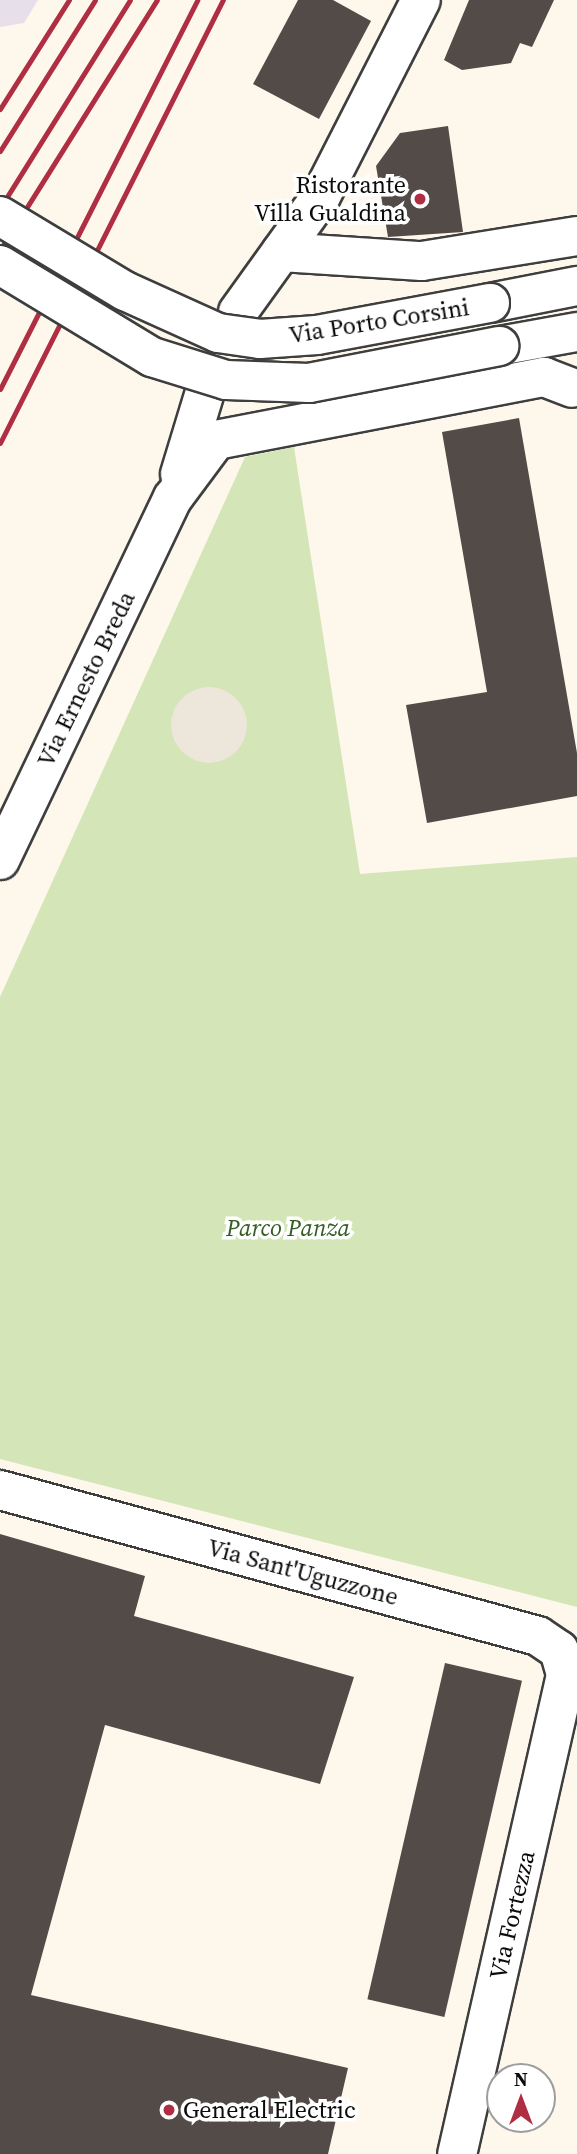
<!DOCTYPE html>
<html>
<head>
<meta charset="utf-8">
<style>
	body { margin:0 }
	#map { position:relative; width:577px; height:2154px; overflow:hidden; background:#fdf8eb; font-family:"Source Serif 4",serif }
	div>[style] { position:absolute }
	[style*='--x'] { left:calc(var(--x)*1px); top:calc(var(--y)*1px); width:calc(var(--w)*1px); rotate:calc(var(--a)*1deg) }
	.industrial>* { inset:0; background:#e7e0ea }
	.green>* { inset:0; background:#d4e5b7 }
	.plaza>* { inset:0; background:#ece6db }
	.round { border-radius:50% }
	.building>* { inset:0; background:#534b48; transform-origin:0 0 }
	.roads { filter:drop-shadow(2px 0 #3e3e3e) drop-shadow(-2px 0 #3e3e3e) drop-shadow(0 2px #3e3e3e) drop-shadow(0 -2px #3e3e3e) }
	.minor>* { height:38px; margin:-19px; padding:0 19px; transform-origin:19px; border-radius:19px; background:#fff }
	.tertiary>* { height:38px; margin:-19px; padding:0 19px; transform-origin:19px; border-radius:19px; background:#fff }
	.rail>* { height:5px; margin:-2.5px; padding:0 2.5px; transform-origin:2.5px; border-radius:2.5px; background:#b02e44 }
	.bridges { filter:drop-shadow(2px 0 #3e3e3e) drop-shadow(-2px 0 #3e3e3e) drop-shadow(0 2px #3e3e3e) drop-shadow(0 -2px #3e3e3e) }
	.tertiary-bridge>* { height:38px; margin:-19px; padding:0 19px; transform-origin:19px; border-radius:19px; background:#fff }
	.dots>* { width:19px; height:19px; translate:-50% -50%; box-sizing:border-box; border:4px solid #fff; border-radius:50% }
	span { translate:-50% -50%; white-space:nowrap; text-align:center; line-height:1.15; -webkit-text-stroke:7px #fff; paint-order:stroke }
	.poi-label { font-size:24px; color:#0b0b0b }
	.right { translate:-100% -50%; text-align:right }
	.left { translate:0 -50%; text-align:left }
	.street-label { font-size:24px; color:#0b0b0b }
	.park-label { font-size:24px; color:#345d21; font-style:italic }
	.north { position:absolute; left:486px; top:2063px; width:70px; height:70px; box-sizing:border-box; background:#fff; border:2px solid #9d9d9d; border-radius:50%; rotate:0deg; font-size:19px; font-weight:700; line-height:28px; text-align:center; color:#0b0b0b }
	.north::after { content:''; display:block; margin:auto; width:24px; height:32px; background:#b02e44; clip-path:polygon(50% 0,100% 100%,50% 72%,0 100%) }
</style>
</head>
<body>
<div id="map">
	<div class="industrial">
		<div style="clip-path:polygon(0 0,38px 0,24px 23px,0 27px)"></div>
	</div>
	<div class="green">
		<div style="clip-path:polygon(294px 447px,360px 874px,577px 857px,577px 1607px,0 1459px,0 997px,245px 457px)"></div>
	</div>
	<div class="plaza">
		<div class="round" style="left:171px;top:687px;width:76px;height:76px"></div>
	</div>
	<div class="building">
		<div style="clip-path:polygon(298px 0,333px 0,371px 21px,319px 119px,253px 84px)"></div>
		<div style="clip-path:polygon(469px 0,554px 0,532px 47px,520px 43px,511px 63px,462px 70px,444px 60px)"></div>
		<div style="clip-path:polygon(448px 126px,463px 232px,388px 237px,376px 166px,400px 133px)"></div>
		<div style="clip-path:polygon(519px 418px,577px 753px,577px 796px,427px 823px,406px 705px,487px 692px,442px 432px)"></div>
		<div style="clip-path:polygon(0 1534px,145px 1576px,134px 1616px,354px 1677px,320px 1784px,105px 1725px,31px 1995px,348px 2068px,328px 2154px,0 2154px)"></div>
		<div style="left:445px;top:1663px;width:79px;height:345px;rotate:13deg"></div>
	</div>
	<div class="roads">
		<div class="minor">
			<div style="--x:281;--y:252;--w:141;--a:3.7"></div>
			<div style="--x:422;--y:261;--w:157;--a:-9.2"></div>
			<div style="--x:238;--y:312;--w:140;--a:-54.3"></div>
			<div style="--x:320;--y:198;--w:222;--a:-63"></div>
			<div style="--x:216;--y:440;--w:334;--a:-10.9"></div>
			<div style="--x:544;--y:377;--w:30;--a:21"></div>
			<div style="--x:180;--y:474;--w:83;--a:-73.1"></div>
			<div style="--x:0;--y:860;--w:401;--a:-64.5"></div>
			<div style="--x:173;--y:498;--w:72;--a:-53.4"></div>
			<div style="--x:0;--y:1490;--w:557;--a:15.18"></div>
			<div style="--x:538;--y:1636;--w:25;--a:34"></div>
			<div style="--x:559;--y:1650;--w:26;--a:74"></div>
			<div style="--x:566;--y:1675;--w:491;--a:102.8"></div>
		</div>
		<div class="tertiary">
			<div style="--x:490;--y:303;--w:89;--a:-11.1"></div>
			<div style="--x:499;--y:346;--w:79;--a:-10.2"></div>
		</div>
	</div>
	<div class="rail">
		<div style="--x:0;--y:109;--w:129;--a:-57.7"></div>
		<div style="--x:0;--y:151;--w:178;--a:-57.8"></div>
		<div style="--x:0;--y:208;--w:245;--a:-58"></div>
		<div style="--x:0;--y:250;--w:295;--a:-57.9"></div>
		<div style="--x:0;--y:389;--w:436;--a:-63.1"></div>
		<div style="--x:0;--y:443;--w:496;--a:-63.3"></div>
	</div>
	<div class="bridges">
		<div class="tertiary-bridge">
			<div style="--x:0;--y:216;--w:146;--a:31"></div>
			<div style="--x:125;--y:291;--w:102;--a:24.3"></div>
			<div style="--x:218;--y:333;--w:42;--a:8.1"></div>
			<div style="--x:260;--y:339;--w:57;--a:-4"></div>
			<div style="--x:317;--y:335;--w:176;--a:-10.5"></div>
			<div style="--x:0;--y:265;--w:178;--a:31.2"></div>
			<div style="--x:152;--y:357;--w:77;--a:17.3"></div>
			<div style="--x:226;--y:380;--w:83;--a:2.1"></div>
			<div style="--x:309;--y:383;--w:194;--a:-11"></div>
		</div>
	</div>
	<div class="dots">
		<div style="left:420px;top:199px;background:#b02e44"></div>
		<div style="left:169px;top:2110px;background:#b02e44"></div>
	</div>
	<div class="poi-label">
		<span class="right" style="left:406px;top:199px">Ristorante<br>Villa Gualdina</span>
		<span class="left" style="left:183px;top:2110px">General Electric</span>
	</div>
	<div class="street-label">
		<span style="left:379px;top:321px;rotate:-9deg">Via Porto Corsini</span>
		<span style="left:86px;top:679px;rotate:-64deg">Via Ernesto Breda</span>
		<span style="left:303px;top:1572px;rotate:15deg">Via Sant'Uguzzone</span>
		<span style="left:512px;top:1915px;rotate:-77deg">Via Fortezza</span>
	</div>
	<div class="park-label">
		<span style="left:288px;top:1228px">Parco Panza</span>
	</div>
	<div class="north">N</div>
</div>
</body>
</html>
